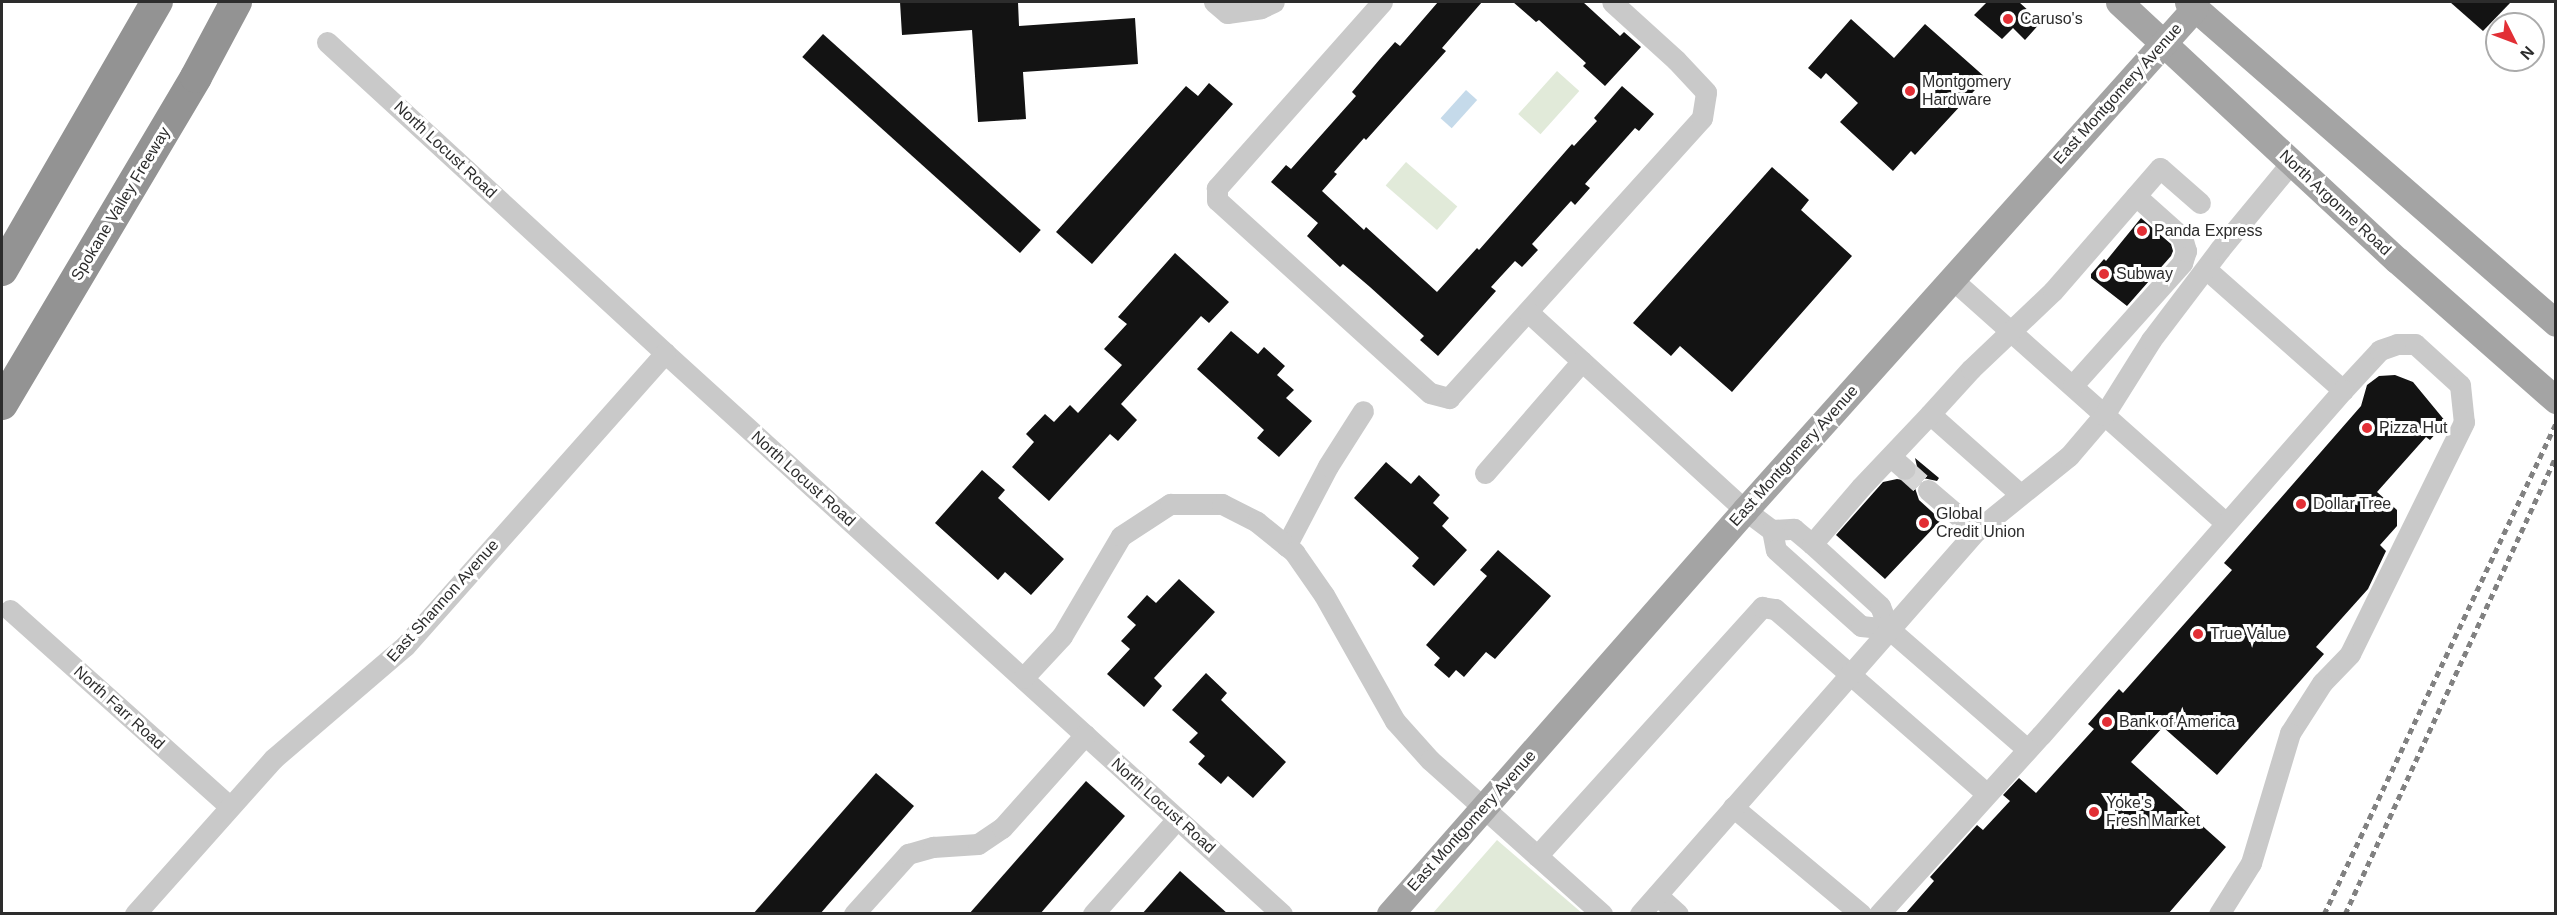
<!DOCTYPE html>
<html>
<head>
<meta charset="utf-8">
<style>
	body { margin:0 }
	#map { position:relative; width:2557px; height:915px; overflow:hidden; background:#fff; font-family:Helvetica,sans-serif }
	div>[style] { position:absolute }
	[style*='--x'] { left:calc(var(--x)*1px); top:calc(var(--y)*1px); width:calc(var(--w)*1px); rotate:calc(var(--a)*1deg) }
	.green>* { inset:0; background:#e1ead9; transform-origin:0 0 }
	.water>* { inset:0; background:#c5daea; transform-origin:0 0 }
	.building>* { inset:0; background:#131313; transform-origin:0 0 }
	.minor-tunnel>* { height:21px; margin-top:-10.5px; transform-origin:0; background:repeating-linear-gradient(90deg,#d5d5d5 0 21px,transparent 0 31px) }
	.minor>* { height:21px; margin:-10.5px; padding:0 10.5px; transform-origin:10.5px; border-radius:10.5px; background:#c9c9c9 }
	.major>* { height:27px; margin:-13.5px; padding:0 13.5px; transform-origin:13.5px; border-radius:13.5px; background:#a4a4a4 }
	.highway>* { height:32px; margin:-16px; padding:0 16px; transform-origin:16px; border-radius:16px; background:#939393 }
	.rail>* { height:4.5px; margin-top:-2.25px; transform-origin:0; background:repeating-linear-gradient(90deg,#818181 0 6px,transparent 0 10.5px) }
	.dots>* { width:16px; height:16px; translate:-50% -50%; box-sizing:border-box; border:3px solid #fff; border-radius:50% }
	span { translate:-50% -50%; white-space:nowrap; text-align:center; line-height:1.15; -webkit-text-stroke:6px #fff; paint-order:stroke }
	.poi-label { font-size:16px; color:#2c2c2c }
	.left { translate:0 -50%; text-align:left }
	.street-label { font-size:16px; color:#2c2c2c }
	.frame { position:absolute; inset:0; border:3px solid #2c2c2c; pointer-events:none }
	.north { position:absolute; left:2485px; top:12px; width:60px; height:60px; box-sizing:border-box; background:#fff; border:2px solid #ababab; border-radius:50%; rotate:132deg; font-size:16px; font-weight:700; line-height:24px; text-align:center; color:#2c2c2c }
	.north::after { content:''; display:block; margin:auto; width:21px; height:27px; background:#e22f35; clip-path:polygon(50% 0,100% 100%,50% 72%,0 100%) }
</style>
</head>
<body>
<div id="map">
	<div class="green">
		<div style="left:1557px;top:71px;width:30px;height:58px;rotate:42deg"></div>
		<div style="left:1406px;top:162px;width:68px;height:31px;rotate:41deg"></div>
		<div style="clip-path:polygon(1497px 840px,1582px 913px,1433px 913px)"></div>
	</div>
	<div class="water">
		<div style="left:1466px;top:90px;width:15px;height:38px;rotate:42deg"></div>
	</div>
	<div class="building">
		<div style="clip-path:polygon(900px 2px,1018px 2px,1019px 26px,1135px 18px,1138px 64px,1023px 72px,1026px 119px,978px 122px,972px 30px,902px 35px)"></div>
		<div style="clip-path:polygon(1438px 2px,1482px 2px,1442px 48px,1446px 51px,1366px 140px,1364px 138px,1334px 172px,1337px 174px,1322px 191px,1364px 230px,1366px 227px,1437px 292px,1477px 248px,1479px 250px,1572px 144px,1574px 146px,1597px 121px,1594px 118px,1622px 86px,1654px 114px,1639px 131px,1635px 128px,1585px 184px,1590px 188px,1575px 205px,1571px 201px,1532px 244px,1538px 250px,1522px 267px,1515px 261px,1491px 287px,1496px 291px,1438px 356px,1420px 340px,1424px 336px,1370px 287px,1343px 264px,1340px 267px,1307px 236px,1318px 223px,1271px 182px,1286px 165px,1291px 169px,1356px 96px,1352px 92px,1380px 59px,1395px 42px,1400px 46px)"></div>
		<div style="clip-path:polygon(1513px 2px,1583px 2px,1620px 36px,1624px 32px,1641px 47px,1605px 86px,1583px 66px,1586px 63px,1539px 20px,1536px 22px)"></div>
		<div style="clip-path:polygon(1987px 2px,2019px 2px,2041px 22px,2025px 40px,2013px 28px,2002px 39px,1974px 15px)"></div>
		<div style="clip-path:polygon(2450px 2px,2511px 2px,2483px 31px)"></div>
		<div style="clip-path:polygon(1851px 19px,1894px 58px,1925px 24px,1986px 78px,1915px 155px,1911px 151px,1893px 171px,1840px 122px,1858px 103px,1826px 73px,1821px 79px,1808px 68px)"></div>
		<div style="left:823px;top:34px;width:293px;height:31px;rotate:42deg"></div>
		<div style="clip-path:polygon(1209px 83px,1233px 104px,1092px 264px,1056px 232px,1186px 86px,1198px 96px)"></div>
		<div style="clip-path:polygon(1772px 167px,1809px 200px,1801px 210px,1852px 256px,1732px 392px,1680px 346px,1671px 356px,1633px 323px)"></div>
		<div style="clip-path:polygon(2141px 218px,2171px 244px,2173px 251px,2171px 256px,2127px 306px,2091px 278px,2091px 274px,2104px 259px,2106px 261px)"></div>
		<div style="clip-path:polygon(1175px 253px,1229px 302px,1209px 323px,1201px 316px,1121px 404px,1137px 420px,1118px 441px,1110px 434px,1049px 501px,1012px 467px,1034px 442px,1026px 434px,1045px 414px,1054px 422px,1070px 405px,1078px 413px,1122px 365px,1104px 349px,1127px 324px,1118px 317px)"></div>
		<div style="clip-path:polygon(1231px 331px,1258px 354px,1264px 347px,1285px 366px,1277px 375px,1294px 390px,1286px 398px,1312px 421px,1279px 457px,1257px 438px,1264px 430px,1197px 369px)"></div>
		<div style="clip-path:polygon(2395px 375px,2413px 382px,2446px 422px,2430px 440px,2426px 437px,2377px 492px,2397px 510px,2397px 526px,2380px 545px,2386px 551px,2368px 589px,2316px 647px,2324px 654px,2217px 775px,2163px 727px,2131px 762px,2226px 847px,2168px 914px,1905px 914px,1934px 881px,1930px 877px,1977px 825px,1983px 830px,2010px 801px,2003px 795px,2019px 778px,2036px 793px,2094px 729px,2088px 724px,2119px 689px,2123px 693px,2232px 570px,2224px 563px,2361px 406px,2367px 385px,2379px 376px)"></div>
		<div style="clip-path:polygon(1915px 458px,1939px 478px,1937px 481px,1923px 478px,1915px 488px,1919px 500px,1941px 520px,1885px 579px,1836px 535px,1883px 482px,1897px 479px,1909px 481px,1914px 478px,1918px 471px)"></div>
		<div style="clip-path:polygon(1386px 462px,1411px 484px,1419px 475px,1440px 495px,1433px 503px,1449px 518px,1442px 526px,1467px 550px,1434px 586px,1412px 566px,1419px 558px,1354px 498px)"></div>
		<div style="clip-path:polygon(982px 470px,1005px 490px,998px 498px,1064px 559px,1031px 595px,1005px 572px,998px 580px,935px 523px)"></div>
		<div style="clip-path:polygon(1498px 550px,1551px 596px,1495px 659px,1486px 652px,1464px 677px,1456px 670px,1449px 678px,1434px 665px,1440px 658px,1426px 645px,1487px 576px,1480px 570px)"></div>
		<div style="clip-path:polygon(1179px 579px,1215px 612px,1154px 678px,1162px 686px,1144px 707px,1107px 674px,1130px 649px,1121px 641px,1136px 625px,1127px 617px,1147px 595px,1156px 603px)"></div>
		<div style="clip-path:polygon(1206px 673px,1227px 693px,1221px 700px,1286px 762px,1253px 798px,1228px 776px,1221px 784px,1198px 764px,1205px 756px,1189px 742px,1198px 733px,1172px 710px)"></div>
		<div style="clip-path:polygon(876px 773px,914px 806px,820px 914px,753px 914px)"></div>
		<div style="clip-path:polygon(1086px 781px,1125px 816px,1040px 914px,969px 914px)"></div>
		<div style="clip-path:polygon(1180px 871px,1228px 914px,1142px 914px)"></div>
	</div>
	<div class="minor-tunnel">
		<div style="--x:1905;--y:469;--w:31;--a:42"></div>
	</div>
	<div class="minor">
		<div style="--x:1214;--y:2;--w:17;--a:40"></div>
		<div style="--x:1227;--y:13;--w:34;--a:-8"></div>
		<div style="--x:1261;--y:8;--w:14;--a:-25"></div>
		<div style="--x:1382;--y:2;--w:249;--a:131.6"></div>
		<div style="--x:1217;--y:188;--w:12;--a:90"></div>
		<div style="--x:1217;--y:200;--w:287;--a:42.2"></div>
		<div style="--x:1430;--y:393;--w:20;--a:15"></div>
		<div style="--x:1449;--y:398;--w:377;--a:-47.9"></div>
		<div style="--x:1702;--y:118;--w:26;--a:-81"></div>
		<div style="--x:1706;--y:92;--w:44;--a:-133.2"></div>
		<div style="--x:1676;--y:60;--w:86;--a:-137.8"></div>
		<div style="--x:327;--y:42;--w:459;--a:42.6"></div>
		<div style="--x:665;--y:353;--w:834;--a:42.28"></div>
		<div style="--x:2206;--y:269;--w:183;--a:41.5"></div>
		<div style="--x:2343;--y:390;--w:54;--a:-47.2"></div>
		<div style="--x:2380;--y:350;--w:18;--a:-19"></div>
		<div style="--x:2397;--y:344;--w:18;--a:0"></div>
		<div style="--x:2415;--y:344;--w:61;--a:42.3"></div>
		<div style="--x:2460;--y:385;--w:37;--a:84"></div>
		<div style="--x:2464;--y:422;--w:258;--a:116.2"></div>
		<div style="--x:2350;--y:654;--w:40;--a:134"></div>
		<div style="--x:2322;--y:683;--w:59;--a:122.6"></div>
		<div style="--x:2290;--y:733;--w:136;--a:106.7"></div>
		<div style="--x:2251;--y:863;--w:60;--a:122.1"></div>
		<div style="--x:1953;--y:280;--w:365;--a:41.7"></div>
		<div style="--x:1528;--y:312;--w:294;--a:42.4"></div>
		<div style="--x:1745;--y:510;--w:34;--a:37"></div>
		<div style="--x:1772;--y:530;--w:22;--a:-3"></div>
		<div style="--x:1794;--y:529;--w:23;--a:40"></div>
		<div style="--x:1812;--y:544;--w:92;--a:42.4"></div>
		<div style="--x:1880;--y:606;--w:25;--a:69"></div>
		<div style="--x:1889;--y:629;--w:183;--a:41"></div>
		<div style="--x:2073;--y:385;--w:164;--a:-48.2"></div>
		<div style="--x:2182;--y:263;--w:13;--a:-72"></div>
		<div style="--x:2186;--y:251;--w:15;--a:-106"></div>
		<div style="--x:2182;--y:237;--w:62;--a:-138.3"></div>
		<div style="--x:1891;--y:457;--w:18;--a:41"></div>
		<div style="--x:1485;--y:473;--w:148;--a:-49.1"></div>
		<div style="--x:1928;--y:490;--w:63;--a:40.5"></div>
		<div style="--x:2020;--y:494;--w:120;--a:-138.4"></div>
		<div style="--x:1930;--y:414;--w:61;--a:-47.7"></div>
		<div style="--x:1971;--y:369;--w:113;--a:-43.6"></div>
		<div style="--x:2053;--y:291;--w:163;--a:-49"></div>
		<div style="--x:2160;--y:168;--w:53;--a:41.2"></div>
		<div style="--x:1772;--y:530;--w:20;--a:79"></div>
		<div style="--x:1776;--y:550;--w:114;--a:41.8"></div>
		<div style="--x:1861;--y:626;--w:28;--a:6"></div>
		<div style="--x:1812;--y:544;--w:75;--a:-49.3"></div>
		<div style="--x:1861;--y:487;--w:100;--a:-46.6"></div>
		<div style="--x:1286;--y:546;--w:90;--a:-62.3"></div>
		<div style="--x:1328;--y:466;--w:65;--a:-57.5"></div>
		<div style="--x:10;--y:610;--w:294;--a:41.8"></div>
		<div style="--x:1023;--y:678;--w:57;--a:-47.1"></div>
		<div style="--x:1062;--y:636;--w:116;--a:-59.5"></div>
		<div style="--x:1121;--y:536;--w:59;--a:-33.1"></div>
		<div style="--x:1170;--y:504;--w:52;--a:0"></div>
		<div style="--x:1222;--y:504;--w:39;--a:27"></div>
		<div style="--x:1257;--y:522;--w:48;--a:39"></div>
		<div style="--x:1294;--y:552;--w:52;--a:55.1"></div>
		<div style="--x:1324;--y:595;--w:145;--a:60.6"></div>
		<div style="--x:1395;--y:721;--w:52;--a:48.1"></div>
		<div style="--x:1430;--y:760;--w:231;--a:41.8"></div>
		<div style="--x:1733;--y:807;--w:167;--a:39.9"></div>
		<div style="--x:1537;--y:856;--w:336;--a:-47.9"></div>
		<div style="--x:1762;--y:607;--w:13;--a:9"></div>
		<div style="--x:1775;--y:609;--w:281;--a:41.1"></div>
		<div style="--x:1657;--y:895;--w:28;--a:42"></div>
		<div style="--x:135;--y:914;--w:208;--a:-48.3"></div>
		<div style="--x:273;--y:759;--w:174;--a:-40.6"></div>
		<div style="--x:405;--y:646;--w:392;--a:-48.4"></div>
		<div style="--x:854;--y:914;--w:81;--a:-48"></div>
		<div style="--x:908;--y:854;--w:26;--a:-16"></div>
		<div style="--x:933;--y:847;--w:45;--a:-3.8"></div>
		<div style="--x:978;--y:844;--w:29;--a:-34"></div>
		<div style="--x:1002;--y:828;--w:125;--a:-48.3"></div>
		<div style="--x:1093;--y:914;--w:127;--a:-48.5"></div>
		<div style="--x:1640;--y:914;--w:509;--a:-48.74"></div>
		<div style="--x:1976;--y:531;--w:119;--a:-38.9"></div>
		<div style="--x:2069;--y:456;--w:54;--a:-49.5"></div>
		<div style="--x:2104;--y:415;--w:89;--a:-57.9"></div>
		<div style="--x:2151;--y:340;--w:114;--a:-52.8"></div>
		<div style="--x:2220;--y:249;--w:112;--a:-50.5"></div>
		<div style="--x:1879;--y:914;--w:241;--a:-47.9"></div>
		<div style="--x:2041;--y:735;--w:459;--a:-48.8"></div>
	</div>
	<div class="major">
		<div style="--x:2119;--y:2;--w:379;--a:42.9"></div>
		<div style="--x:2397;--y:260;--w:212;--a:41.4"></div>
		<div style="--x:2188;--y:2;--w:488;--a:41.1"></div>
		<div style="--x:1390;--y:914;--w:538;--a:-48.69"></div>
		<div style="--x:1745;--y:510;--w:674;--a:-48.13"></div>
	</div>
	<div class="highway">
		<div style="--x:2;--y:270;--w:310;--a:-60"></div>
		<div style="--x:2;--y:404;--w:380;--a:-59.3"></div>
		<div style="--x:196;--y:77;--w:85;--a:-61.9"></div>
	</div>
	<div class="rail">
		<div style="--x:2324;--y:914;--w:543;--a:-64.71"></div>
		<div style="--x:2345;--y:914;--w:504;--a:-65.26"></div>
	</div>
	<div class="dots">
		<div style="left:2008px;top:19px;background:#e22f35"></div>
		<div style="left:1910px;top:91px;background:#e22f35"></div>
		<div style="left:2142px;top:231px;background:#e22f35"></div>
		<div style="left:2104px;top:274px;background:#e22f35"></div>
		<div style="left:2367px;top:428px;background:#e22f35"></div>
		<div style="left:2301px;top:504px;background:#e22f35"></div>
		<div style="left:1924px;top:523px;background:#e22f35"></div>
		<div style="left:2198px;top:634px;background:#e22f35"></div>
		<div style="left:2107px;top:722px;background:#e22f35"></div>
		<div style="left:2094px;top:812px;background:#e22f35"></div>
	</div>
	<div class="poi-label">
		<span class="left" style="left:2020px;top:19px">Caruso's</span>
		<span class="left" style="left:1922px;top:91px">Montgomery<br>Hardware</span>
		<span class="left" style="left:2154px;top:231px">Panda Express</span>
		<span class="left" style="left:2116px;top:274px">Subway</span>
		<span class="left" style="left:2379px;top:428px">Pizza Hut</span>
		<span class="left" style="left:2313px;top:504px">Dollar Tree</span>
		<span class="left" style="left:1936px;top:523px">Global<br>Credit Union</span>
		<span class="left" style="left:2210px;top:634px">True Value</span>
		<span class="left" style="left:2119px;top:722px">Bank of America</span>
		<span class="left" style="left:2106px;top:812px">Yoke's<br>Fresh Market</span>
	</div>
	<div class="street-label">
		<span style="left:2118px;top:94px;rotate:-48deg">East Montgomery Avenue</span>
		<span style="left:445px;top:150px;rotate:43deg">North Locust Road</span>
		<span style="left:2335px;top:203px;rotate:43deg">North Argonne Road</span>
		<span style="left:121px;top:204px;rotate:-59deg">Spokane Valley Freeway</span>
		<span style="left:1794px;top:456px;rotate:-48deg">East Montgomery Avenue</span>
		<span style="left:803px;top:479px;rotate:42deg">North Locust Road</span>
		<span style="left:443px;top:601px;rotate:-48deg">East Shannon Avenue</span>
		<span style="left:119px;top:708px;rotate:42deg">North Farr Road</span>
		<span style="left:1163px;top:806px;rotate:42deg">North Locust Road</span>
		<span style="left:1472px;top:821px;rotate:-48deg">East Montgomery Avenue</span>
	</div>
	<div class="frame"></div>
	<div class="north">N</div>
</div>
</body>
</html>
